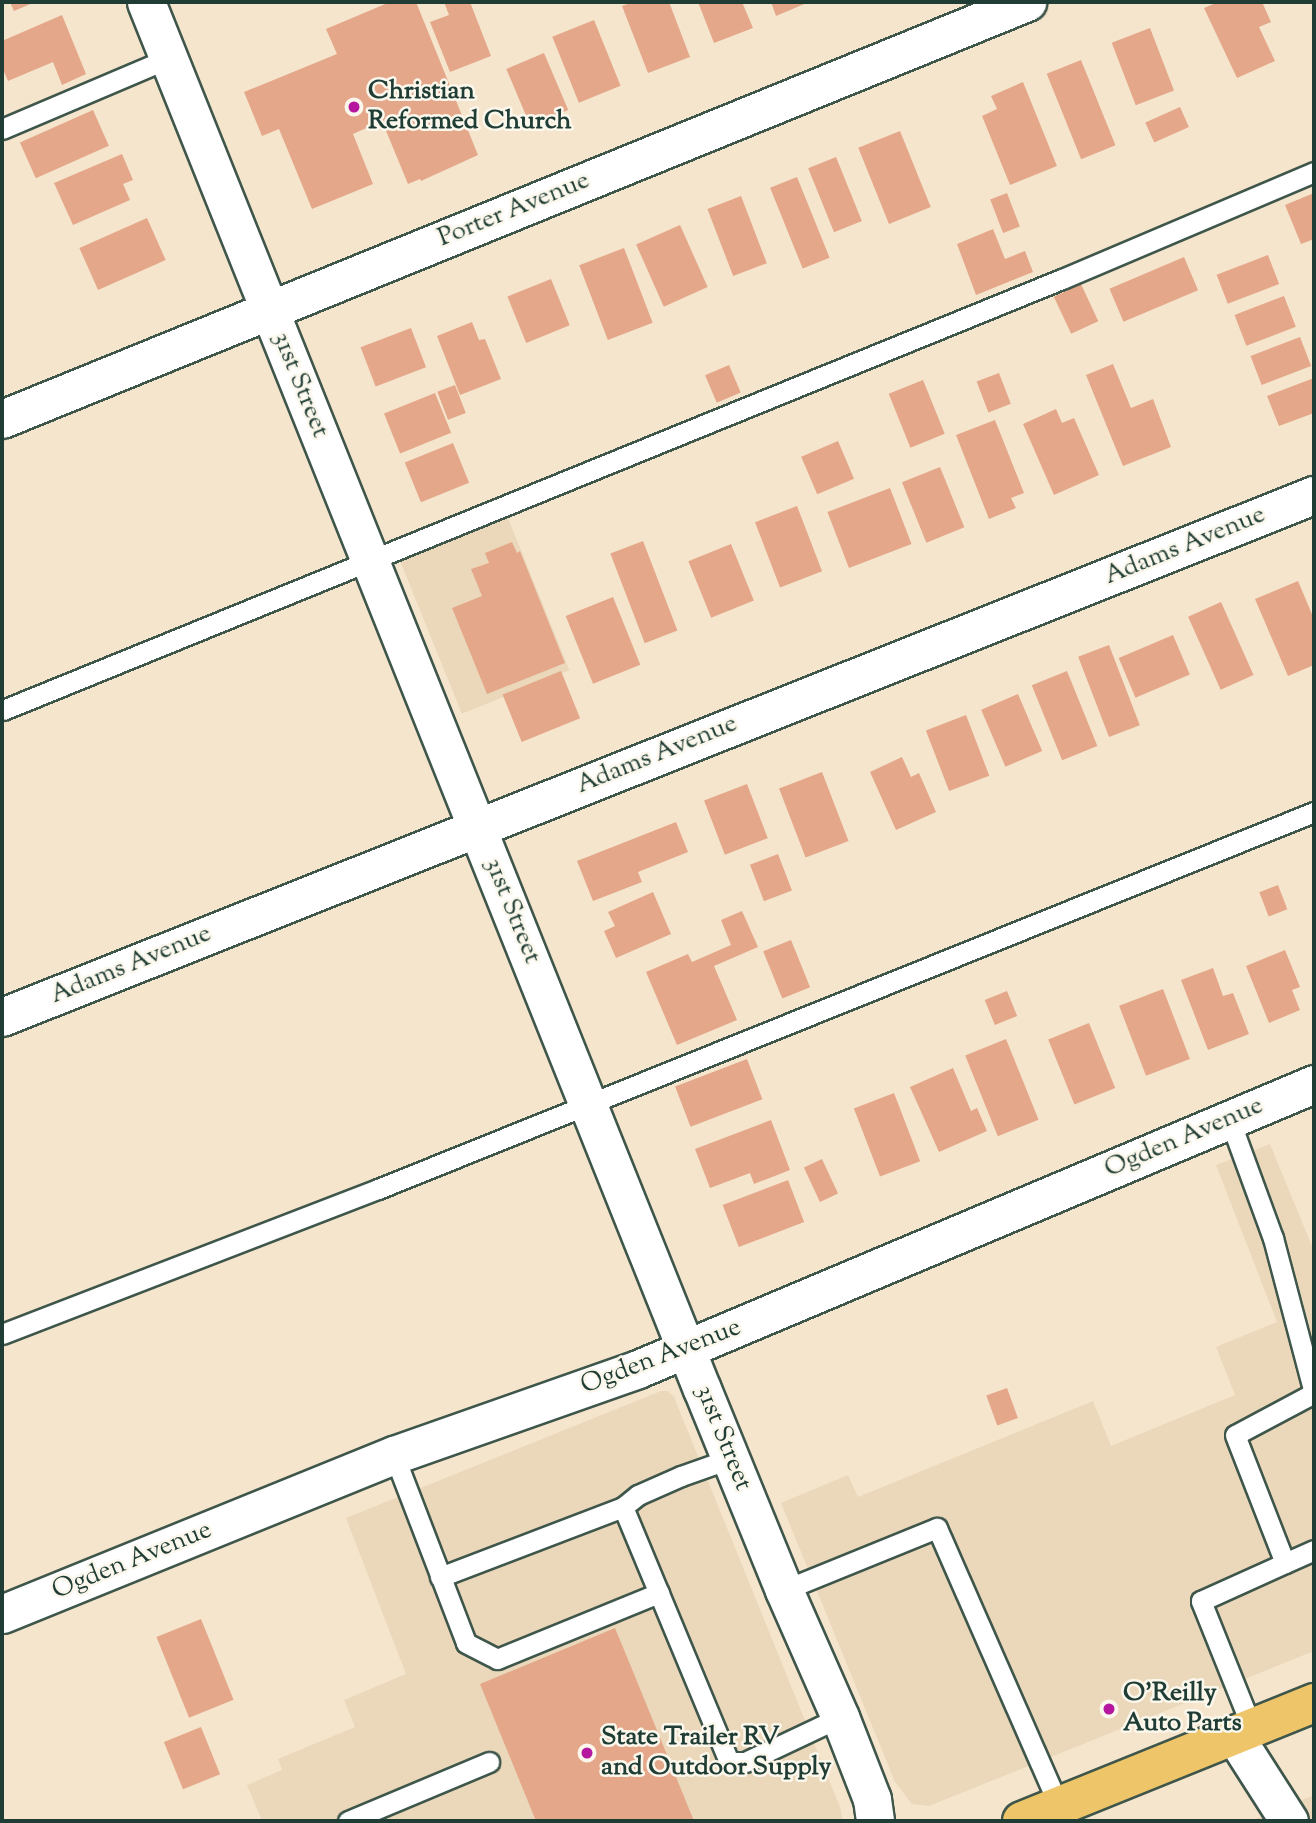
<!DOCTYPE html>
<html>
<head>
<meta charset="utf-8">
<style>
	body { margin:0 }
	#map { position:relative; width:1316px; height:1823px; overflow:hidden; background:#f5e5cc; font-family:"Sorts Mill Goudy",serif }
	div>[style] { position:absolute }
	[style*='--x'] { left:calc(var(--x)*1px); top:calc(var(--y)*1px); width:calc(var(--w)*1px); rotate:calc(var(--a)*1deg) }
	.built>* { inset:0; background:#ebd8ba; transform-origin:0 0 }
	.building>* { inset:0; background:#e4a78a; transform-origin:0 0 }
	.roads { filter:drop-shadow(2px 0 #3f564b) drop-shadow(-2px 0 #3f564b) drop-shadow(0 2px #3f564b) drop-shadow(0 -2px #3f564b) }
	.service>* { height:19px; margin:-9.5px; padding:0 9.5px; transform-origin:9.5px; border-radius:9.5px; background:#fff }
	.minor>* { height:37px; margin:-18.5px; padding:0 18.5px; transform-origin:18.5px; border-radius:18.5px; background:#fff }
	.primary>* { height:38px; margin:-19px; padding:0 19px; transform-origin:19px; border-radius:19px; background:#eec569 }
	.dots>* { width:19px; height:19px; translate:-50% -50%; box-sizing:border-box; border:4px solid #fbf7ec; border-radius:50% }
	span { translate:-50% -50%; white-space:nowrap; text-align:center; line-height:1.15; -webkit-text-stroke:5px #fbf7ec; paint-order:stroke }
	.poi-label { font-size:26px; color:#1f3d34; font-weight:700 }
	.left { translate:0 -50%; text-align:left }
	.street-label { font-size:26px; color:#1f3d34 }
	.frame { position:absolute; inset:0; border:4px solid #1f3d34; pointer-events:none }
</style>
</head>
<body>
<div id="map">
	<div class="built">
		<div style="left:499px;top:496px;width:188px;height:116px;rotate:68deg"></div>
		<div style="clip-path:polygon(1270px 1144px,1314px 1251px,1314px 1651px,929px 1806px,912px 1804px,895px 1782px,781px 1503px,848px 1475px,858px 1497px,1093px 1401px,1111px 1446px,1235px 1395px,1216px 1347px,1277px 1322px,1216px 1165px)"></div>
		<div style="clip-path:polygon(661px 1391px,668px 1391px,674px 1397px,840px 1807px,843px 1821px,262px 1821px,247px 1785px,282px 1770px,278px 1759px,355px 1727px,344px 1700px,406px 1674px,346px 1518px)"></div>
		<div style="clip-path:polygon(1314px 1795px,1314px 1821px,1250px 1821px)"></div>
	</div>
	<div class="building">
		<div style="clip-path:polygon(10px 2px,35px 2px,14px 11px)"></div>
		<div style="clip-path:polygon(390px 2px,416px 2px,478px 155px,421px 181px,420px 179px,408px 184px,382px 121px,353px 134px,373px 184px,312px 209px,279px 129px,262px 136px,244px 92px,337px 54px,326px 29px)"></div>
		<div style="clip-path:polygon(444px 2px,470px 2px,491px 56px,450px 72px,430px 22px,449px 15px)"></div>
		<div style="clip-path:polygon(633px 2px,669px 2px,690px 57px,648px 73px,622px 6px)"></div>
		<div style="clip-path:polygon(698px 2px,742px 2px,753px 28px,714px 43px)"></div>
		<div style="clip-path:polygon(771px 2px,809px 2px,776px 16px)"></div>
		<div style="clip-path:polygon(1218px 2px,1262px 2px,1271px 22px,1259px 27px,1275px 61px,1237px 78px,1204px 8px)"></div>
		<div style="clip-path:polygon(62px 15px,86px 74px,62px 85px,53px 62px,8px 81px,2px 67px,2px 41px)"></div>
		<div style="left:594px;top:20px;width:71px;height:45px;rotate:68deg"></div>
		<div style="left:1150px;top:28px;width:67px;height:41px;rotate:69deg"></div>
		<div style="left:544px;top:53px;width:62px;height:41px;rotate:67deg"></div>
		<div style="left:1081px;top:60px;width:92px;height:37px;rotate:68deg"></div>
		<div style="clip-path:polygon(1023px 82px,1057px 166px,1010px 185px,982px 116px,997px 109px,991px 96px)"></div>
		<div style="left:1180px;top:107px;width:22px;height:38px;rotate:66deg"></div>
		<div style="left:93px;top:110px;width:39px;height:80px;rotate:66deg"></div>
		<div style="left:900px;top:131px;width:82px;height:45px;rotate:68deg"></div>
		<div style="clip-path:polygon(122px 154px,133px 180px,123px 184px,130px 200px,73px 225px,54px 183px)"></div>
		<div style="left:836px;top:157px;width:69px;height:30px;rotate:68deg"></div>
		<div style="left:797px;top:177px;width:87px;height:29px;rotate:68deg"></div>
		<div style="left:1007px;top:193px;width:36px;height:18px;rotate:69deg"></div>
		<div style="clip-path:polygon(1314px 193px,1314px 239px,1301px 244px,1285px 205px)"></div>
		<div style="left:741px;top:196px;width:72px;height:36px;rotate:69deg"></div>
		<div style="left:147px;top:218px;width:46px;height:74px;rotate:66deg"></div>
		<div style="left:680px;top:225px;width:68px;height:48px;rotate:66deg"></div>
		<div style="clip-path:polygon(993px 229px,1005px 259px,1025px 251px,1033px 272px,976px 295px,957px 244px)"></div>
		<div style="left:624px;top:248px;width:80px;height:48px;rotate:69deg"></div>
		<div style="left:1268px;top:255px;width:31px;height:55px;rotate:69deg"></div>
		<div style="left:1184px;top:257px;width:36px;height:81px;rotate:67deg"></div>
		<div style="left:551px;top:279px;width:50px;height:47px;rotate:68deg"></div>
		<div style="left:1081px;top:284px;width:41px;height:30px;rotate:65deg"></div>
		<div style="left:1284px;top:296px;width:33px;height:53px;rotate:69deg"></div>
		<div style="clip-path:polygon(472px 322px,479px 340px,485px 339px,501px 379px,460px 395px,437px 336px)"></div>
		<div style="left:411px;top:328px;width:42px;height:54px;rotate:69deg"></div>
		<div style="left:1300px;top:337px;width:31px;height:53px;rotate:69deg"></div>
		<div style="clip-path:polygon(1113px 364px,1131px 408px,1153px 399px,1171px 447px,1123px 466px,1086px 375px)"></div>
		<div style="left:729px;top:365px;width:30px;height:26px;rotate:67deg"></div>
		<div style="left:999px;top:373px;width:33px;height:24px;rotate:69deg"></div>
		<div style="clip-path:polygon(1314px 378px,1314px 413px,1279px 426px,1267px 396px)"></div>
		<div style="left:923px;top:380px;width:58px;height:37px;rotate:68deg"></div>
		<div style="left:455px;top:385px;width:30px;height:19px;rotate:69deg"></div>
		<div style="left:435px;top:393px;width:43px;height:55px;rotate:68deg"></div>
		<div style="clip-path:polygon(1056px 409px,1062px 423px,1074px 418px,1099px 475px,1054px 495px,1023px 424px)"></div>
		<div style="clip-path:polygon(995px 420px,1024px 493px,1011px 498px,1016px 508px,989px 519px,956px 435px)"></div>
		<div style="left:838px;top:441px;width:41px;height:40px;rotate:67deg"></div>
		<div style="left:453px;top:443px;width:43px;height:52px;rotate:68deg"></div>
		<div style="left:940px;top:467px;width:65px;height:41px;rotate:68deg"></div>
		<div style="left:890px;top:488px;width:60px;height:67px;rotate:69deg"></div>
		<div style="left:797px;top:506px;width:70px;height:45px;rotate:69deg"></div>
		<div style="left:643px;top:541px;width:96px;height:35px;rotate:69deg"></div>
		<div style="clip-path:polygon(512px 542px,517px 553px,520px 551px,565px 663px,487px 694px,452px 608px,482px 596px,471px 569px,489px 563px,485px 553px)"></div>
		<div style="left:731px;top:544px;width:61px;height:46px;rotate:68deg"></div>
		<div style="clip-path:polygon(1298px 581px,1314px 619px,1314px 665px,1288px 676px,1255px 599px)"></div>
		<div style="left:613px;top:597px;width:73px;height:51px;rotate:68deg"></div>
		<div style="left:1221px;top:602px;width:80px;height:36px;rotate:66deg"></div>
		<div style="left:1173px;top:635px;width:43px;height:59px;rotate:67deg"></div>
		<div style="left:1109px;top:645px;width:86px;height:33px;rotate:69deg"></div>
		<div style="left:561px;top:671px;width:51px;height:63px;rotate:68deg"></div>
		<div style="left:1067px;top:671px;width:81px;height:38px;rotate:68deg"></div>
		<div style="left:1018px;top:694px;width:62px;height:40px;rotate:67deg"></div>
		<div style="left:966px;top:715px;width:65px;height:43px;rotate:69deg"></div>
		<div style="clip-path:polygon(902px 757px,911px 777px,919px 773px,936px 812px,896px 830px,870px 772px)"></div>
		<div style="left:822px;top:772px;width:74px;height:46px;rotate:69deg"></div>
		<div style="left:747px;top:784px;width:58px;height:46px;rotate:69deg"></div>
		<div style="clip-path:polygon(676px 822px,688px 852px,638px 872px,642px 882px,593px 901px,577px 861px)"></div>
		<div style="left:778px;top:854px;width:39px;height:30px;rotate:69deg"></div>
		<div style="left:1278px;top:885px;width:26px;height:20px;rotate:69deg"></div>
		<div style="clip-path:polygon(653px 892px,671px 934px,616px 958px,604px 931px,615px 926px,608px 912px)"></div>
		<div style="clip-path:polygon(742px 911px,758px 947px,714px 966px,737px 1020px,677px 1045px,646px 972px,688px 954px,692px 962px,731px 945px,721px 920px)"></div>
		<div style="left:791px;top:940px;width:51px;height:30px;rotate:68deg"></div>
		<div style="clip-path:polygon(1285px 950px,1300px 987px,1292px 990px,1300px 1010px,1269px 1023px,1246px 966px)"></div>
		<div style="clip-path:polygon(1213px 968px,1223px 996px,1233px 993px,1249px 1034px,1208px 1050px,1181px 980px)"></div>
		<div style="left:1163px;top:989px;width:75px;height:47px;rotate:69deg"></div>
		<div style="left:1007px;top:991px;width:27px;height:24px;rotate:68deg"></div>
		<div style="left:1089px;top:1023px;width:70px;height:44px;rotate:68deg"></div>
		<div style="left:1006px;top:1039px;width:87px;height:44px;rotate:68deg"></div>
		<div style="left:747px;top:1059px;width:43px;height:77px;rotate:69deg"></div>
		<div style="clip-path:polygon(953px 1068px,971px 1111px,977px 1108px,987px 1131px,939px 1152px,910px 1087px)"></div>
		<div style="left:894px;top:1093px;width:73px;height:43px;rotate:69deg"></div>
		<div style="clip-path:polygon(771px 1120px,790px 1170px,754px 1184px,750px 1173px,710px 1188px,695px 1149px)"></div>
		<div style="left:822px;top:1159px;width:38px;height:20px;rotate:65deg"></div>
		<div style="left:788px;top:1180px;width:45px;height:70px;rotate:69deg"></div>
		<div style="left:1007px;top:1388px;width:32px;height:22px;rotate:70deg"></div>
		<div style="left:201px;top:1619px;width:87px;height:48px;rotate:68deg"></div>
		<div style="clip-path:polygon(615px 1628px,634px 1674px,694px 1821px,536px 1821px,480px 1684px)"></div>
		<div style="left:201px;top:1727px;width:51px;height:40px;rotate:68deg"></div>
	</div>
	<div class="roads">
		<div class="service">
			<div style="--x:2;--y:129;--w:181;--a:-23"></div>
			<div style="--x:3;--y:710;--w:1143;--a:-22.15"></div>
			<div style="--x:1062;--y:279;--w:274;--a:-23"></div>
			<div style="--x:1229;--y:1118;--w:128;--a:69.9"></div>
			<div style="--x:1273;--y:1238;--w:160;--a:75.2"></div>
			<div style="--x:1314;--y:1393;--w:89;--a:152"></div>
			<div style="--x:1235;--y:1435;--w:137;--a:68.7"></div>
			<div style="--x:1285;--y:1563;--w:32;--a:-24"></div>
			<div style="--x:2;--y:1334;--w:403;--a:-21.1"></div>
			<div style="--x:378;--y:1189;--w:1009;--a:-21.94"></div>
			<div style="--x:394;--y:1455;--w:201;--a:69"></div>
			<div style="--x:466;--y:1643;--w:35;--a:27"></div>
			<div style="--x:497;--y:1659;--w:175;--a:-22.2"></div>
			<div style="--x:732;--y:1458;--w:54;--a:160.6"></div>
			<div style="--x:681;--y:1476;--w:47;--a:156.2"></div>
			<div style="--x:638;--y:1495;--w:19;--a:141"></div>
			<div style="--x:623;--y:1507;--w:276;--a:67.4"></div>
			<div style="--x:729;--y:1762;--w:16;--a:0"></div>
			<div style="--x:745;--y:1762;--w:105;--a:-25.3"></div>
			<div style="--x:440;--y:1577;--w:196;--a:-20.9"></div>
			<div style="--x:784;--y:1590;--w:165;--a:-22.1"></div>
			<div style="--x:937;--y:1528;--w:304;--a:66.3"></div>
			<div style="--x:1252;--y:1728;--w:137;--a:-111.9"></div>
			<div style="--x:1201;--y:1601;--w:92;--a:-24.3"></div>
			<div style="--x:348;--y:1821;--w:153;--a:-22.7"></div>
		</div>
		<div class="minor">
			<div style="--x:146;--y:2;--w:1494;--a:68.16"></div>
			<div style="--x:702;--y:1389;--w:217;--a:67.8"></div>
			<div style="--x:784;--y:1590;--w:139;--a:66.2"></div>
			<div style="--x:840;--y:1717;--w:88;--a:68.7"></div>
			<div style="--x:872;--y:1799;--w:22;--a:82"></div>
			<div style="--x:2;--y:419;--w:1107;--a:-22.14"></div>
			<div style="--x:2;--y:1017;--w:1412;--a:-21.7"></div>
			<div style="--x:2;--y:1614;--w:423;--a:-22.1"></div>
			<div style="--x:394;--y:1455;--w:259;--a:-19.4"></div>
			<div style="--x:638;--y:1369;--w:734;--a:-22.86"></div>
			<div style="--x:1234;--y:1735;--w:102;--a:57.4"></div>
		</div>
		<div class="primary">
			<div style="--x:1022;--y:1821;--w:315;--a:-22"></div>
		</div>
	</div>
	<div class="dots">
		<div style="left:354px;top:107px;background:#b5179e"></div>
		<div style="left:1109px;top:1709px;background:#b5179e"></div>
		<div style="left:587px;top:1753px;background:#b5179e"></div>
	</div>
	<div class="poi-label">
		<span class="left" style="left:368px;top:107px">Christian<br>Reformed Church</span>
		<span class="left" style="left:1123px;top:1709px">O'Reilly<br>Auto Parts</span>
		<span class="left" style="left:601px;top:1753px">State Trailer RV<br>and Outdoor Supply</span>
	</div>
	<div class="street-label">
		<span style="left:514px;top:210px;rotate:-22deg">Porter Avenue</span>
		<span style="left:300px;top:385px;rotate:68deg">31st Street</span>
		<span style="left:1185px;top:546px;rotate:-22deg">Adams Avenue</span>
		<span style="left:657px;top:755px;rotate:-22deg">Adams Avenue</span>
		<span style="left:512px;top:911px;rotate:68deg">31st Street</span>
		<span style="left:131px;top:965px;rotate:-22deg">Adams Avenue</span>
		<span style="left:1184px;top:1138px;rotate:-23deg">Ogden Avenue</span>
		<span style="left:661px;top:1357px;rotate:-21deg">Ogden Avenue</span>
		<span style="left:723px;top:1438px;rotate:68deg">31st Street</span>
		<span style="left:132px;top:1561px;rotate:-22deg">Ogden Avenue</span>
	</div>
	<div class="frame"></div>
</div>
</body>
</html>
